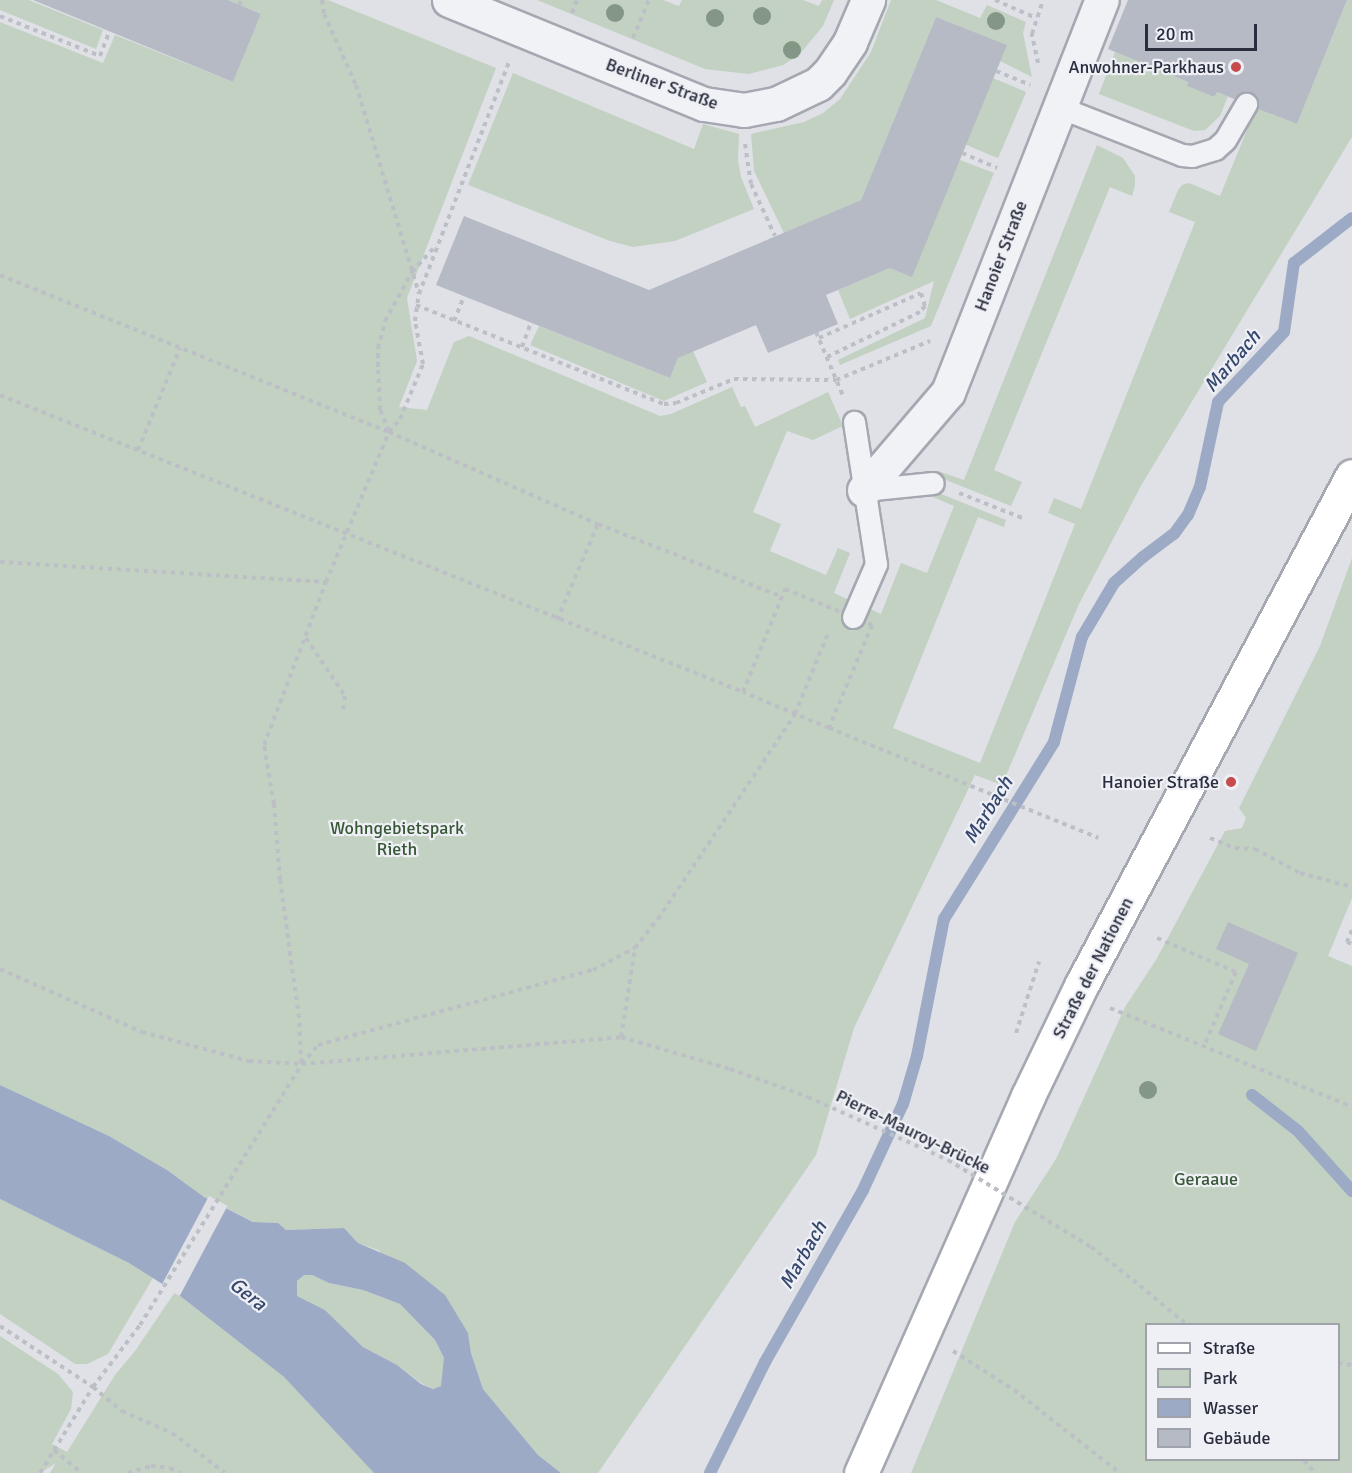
<!DOCTYPE html>
<html>
<head>
<meta charset="utf-8">
<style>
	body { margin:0 }
	#map { position:relative; width:1352px; height:1473px; overflow:hidden; background:#dfe1e7; font-family:Signika,sans-serif }
	div>[style] { position:absolute }
	[style*='--x'] { left:calc(var(--x)*1px); top:calc(var(--y)*1px); width:calc(var(--w)*1px); rotate:calc(var(--a)*1deg) }
	.green>* { inset:0; background:#c2d1c1; transform-origin:0 0 }
	.water>* { inset:0; background:#9caac5 }
	.pier>* { inset:0; background:#dfe1e7; transform-origin:0 0 }
	.stream>* { height:12px; margin:-6px; padding:0 6px; transform-origin:6px; border-radius:6px; background:#9caac5 }
	.building>* { inset:0; background:#b6bac4 }
	.path>* { height:4px; margin-top:-2px; transform-origin:0; background:repeating-linear-gradient(90deg,#bdbfc6 0 4.5px,transparent 0 9px) }
	.roads { filter:drop-shadow(2px 0 #a5a7b1) drop-shadow(-2px 0 #a5a7b1) drop-shadow(0 2px #a5a7b1) drop-shadow(0 -2px #a5a7b1) }
	.lane>* { height:21px; margin:-10.5px; padding:0 10.5px; transform-origin:10.5px; border-radius:10.5px; background:#f1f2f6 }
	.street>* { height:33px; margin:-16.5px; padding:0 16.5px; transform-origin:16.5px; border-radius:16.5px; background:#f1f2f6 }
	.secondary>* { height:33px; margin:-16.5px; padding:0 16.5px; transform-origin:16.5px; border-radius:16.5px; background:#fff }
	.path-bridge>* { height:4px; margin-top:-2px; transform-origin:0; background:repeating-linear-gradient(90deg,#bdbfc6 0 4.5px,transparent 0 9px) }
	.trees>* { width:18px; height:18px; margin:-9px; border-radius:50%; background:#849686 }
	.dots>* { width:16px; height:16px; translate:-50% -50%; box-sizing:border-box; border:3px solid #eef0f5; border-radius:50% }
	span { translate:-50% -50%; white-space:nowrap; text-align:center; line-height:1.15; -webkit-text-stroke:4.5px #eef0f5; paint-order:stroke }
	.poi-label { font-size:18px; color:#292d3d }
	.right { translate:-100% -50%; text-align:right }
	.street-label { font-size:18px; color:#292d3d }
	.park-label { font-size:18px; color:#395837 }
	.water-label { font-size:20px; color:#36476e; font-style:italic }
	.legend { position:absolute; left:1145px; top:1323px; width:195px; height:138px; box-sizing:border-box; background:#eef0f5; border:2px solid #9fa2ab; margin:0; padding:8px 10px; list-style:none; font-size:18px; color:#292d3d }
	.legend li { display:flex; align-items:center; gap:12px; height:30px }
	.legend b { width:30px; border:2px solid #9fa2ab }
	.scale { position:absolute; left:1145px; top:24px; width:112px; height:27px; box-sizing:border-box; border:3px solid #292d3d; border-top:0; padding-left:8px; font-size:18px; line-height:21px; white-space:nowrap; color:#292d3d; -webkit-text-stroke:4px #eef0f5; paint-order:stroke }
</style>
</head>
<body>
<div id="map">
	<div class="green">
		<div style="clip-path:polygon(0 0,29px 0,103px 30px,96px 49px,0 10px)"></div>
		<div style="clip-path:polygon(228px 0,328px 0,496px 68px,407px 298px,417px 361px,399px 407px,427px 410px,454px 342px,469px 336px,660px 416px,671px 414px,732px 387px,741px 407px,745px 406px,755px 427px,828px 392px,843px 426px,813px 440px,787px 431px,753px 512px,781px 524px,770px 551px,826px 575px,838px 548px,850px 553px,834px 593px,881px 614px,901px 563px,927px 573px,954px 506px,928px 495px,931px 490px,1006px 520px,1004px 527px,978px 517px,893px 728px,980px 763px,1075px 524px,1048px 513px,1054px 498px,1081px 509px,1195px 222px,1169px 212px,1178px 190px,1182px 185px,1189px 183px,1220px 196px,1256px 108px,1297px 124px,1347px 0,1352px 0,1352px 137px,1142px 484px,1079px 604px,1002px 785px,975px 775px,854px 1028px,816px 1155px,598px 1473px,561px 1473px,538px 1455px,483px 1389px,471px 1353px,468px 1333px,457px 1317px,378px 1250px,358px 1243px,344px 1228px,286px 1230px,278px 1223px,254px 1222px,204px 1197px,167px 1170px,109px 1136px,0 1085px,0 22px,103px 63px,115px 35px,233px 82px,261px 14px)"></div>
		<div style="clip-path:polygon(537px 0,663px 0,679px 6px,682px 0,803px 0,819px 6px,822px 0,834px 0,823px 26px,799px 55px,783px 65px,749px 74px,705px 69px)"></div>
		<div style="clip-path:polygon(891px 0,936px 0,980px 18px,987px 5px,1026px 22px,1023px 33px,1032px 77px,1000px 61px,1006px 45px,936px 17px,861px 200px,784px 233px,754px 171px,751px 134px,804px 122px,823px 113px,840px 99px,871px 52px)"></div>
		<div style="clip-path:polygon(1115px 52px,1188px 82px,1187px 86px,1214px 97px,1216px 92px,1228px 96px,1220px 116px,1205px 130px,1194px 131px,1099px 94px)"></div>
		<div style="clip-path:polygon(513px 73px,694px 149px,703px 124px,739px 134px,738px 160px,741px 177px,754px 209px,675px 241px,633px 247px,610px 241px,468px 185px)"></div>
		<div style="left:993px;top:78px;width:36px;height:72px;rotate:23deg"></div>
		<div style="clip-path:polygon(1097px 145px,1123px 158px,1135px 176px,1135px 186px,1132px 196px,1110px 187px,994px 470px,1022px 482px,1011px 506px,936px 476px,938px 471px,964px 480px)"></div>
		<div style="clip-path:polygon(960px 160px,994px 173px,931px 326px,840px 365px,838px 360px,925px 318px,934px 281px,850px 319px,838px 290px,890px 268px)"></div>
		<div style="clip-path:polygon(539px 326px,670px 378px,678px 358px,693px 351px,707px 382px,664px 401px,530px 345px)"></div>
		<div style="clip-path:polygon(evenodd,1352px 558px,1352px 898px,1328px 956px,1352px 966px,1352px 1473px,911px 1473px,1015px 1222px,1056px 1159px,1125px 1007px,1156px 960px,1225px 831px,1242px 828px,1246px 818px,1239px 808px,1320px 646px,1352px 558px,1146px 1324px,1338px 1324px,1338px 1460px,1146px 1460px,1146px 1324px)"></div>
		<div style="clip-path:polygon(0 1199px,129px 1263px,153px 1278px,108px 1354px,87px 1364px,75px 1364px,0 1314px)"></div>
		<div style="clip-path:polygon(304px 1275px,312px 1275px,329px 1283px,363px 1290px,400px 1304px,435px 1340px,444px 1358px,444px 1379px,441px 1386px,433px 1389px,421px 1383px,397px 1365px,363px 1347px,325px 1310px,297px 1296px,297px 1281px)"></div>
		<div style="clip-path:polygon(175px 1292px,284px 1377px,374px 1473px,50px 1473px,56px 1463px,40px 1473px,0 1473px,0 1336px,58px 1374px,73px 1392px,71px 1409px,52px 1444px,67px 1452px,115px 1375px,135px 1351px)"></div>
	</div>
	<div class="water">
		<div style="clip-path:polygon(evenodd,0 1085px,109px 1136px,167px 1170px,204px 1197px,253px 1222px,278px 1223px,286px 1230px,344px 1228px,358px 1243px,405px 1263px,445px 1295px,468px 1333px,471px 1353px,483px 1389px,538px 1455px,561px 1473px,374px 1473px,284px 1377px,175px 1292px,129px 1263px,0 1199px,0 1085px,304px 1275px,312px 1275px,329px 1283px,363px 1290px,400px 1304px,435px 1340px,444px 1358px,441px 1386px,433px 1389px,421px 1384px,397px 1365px,363px 1347px,325px 1310px,297px 1296px,297px 1281px,304px 1275px)"></div>
	</div>
	<div class="pier">
		<div style="left:209px;top:1196px;width:21px;height:102px;rotate:28deg"></div>
	</div>
	<div class="stream">
		<div style="--x:1252;--y:1095;--w:58;--a:38"></div>
		<div style="--x:1298;--y:1131;--w:81;--a:48"></div>
		<div style="--x:710;--y:1473;--w:124;--a:-63.6"></div>
		<div style="--x:765;--y:1362;--w:198;--a:-60.3"></div>
		<div style="--x:863;--y:1190;--w:95;--a:-65.1"></div>
		<div style="--x:903;--y:1104;--w:50;--a:-73.7"></div>
		<div style="--x:917;--y:1056;--w:140;--a:-78.9"></div>
		<div style="--x:944;--y:919;--w:208;--a:-58.1"></div>
		<div style="--x:1054;--y:742;--w:109;--a:-75.1"></div>
		<div style="--x:1082;--y:637;--w:63;--a:-59.3"></div>
		<div style="--x:1114;--y:583;--w:39;--a:-42"></div>
		<div style="--x:1143;--y:557;--w:39;--a:-37"></div>
		<div style="--x:1174;--y:534;--w:24;--a:-54"></div>
		<div style="--x:1188;--y:515;--w:30;--a:-67"></div>
		<div style="--x:1200;--y:487;--w:87;--a:-78"></div>
		<div style="--x:1218;--y:402;--w:96;--a:-46.7"></div>
		<div style="--x:1284;--y:332;--w:70;--a:-81.8"></div>
		<div style="--x:1294;--y:263;--w:73;--a:-37.8"></div>
	</div>
	<div class="building">
		<div style="clip-path:polygon(33px 0,228px 0,261px 14px,233px 82px)"></div>
		<div style="clip-path:polygon(1128px 0,1347px 0,1297px 124px,1258px 109px,1257px 98px,1252px 93px,1240px 93px,1234px 99px,1217px 92px,1214px 97px,1187px 86px,1188px 82px,1108px 49px)"></div>
		<div style="clip-path:polygon(936px 17px,1007px 45px,912px 277px,890px 268px,826px 295px,838px 324px,768px 353px,756px 325px,678px 358px,670px 378px,436px 285px,464px 216px,649px 290px,861px 200px)"></div>
		<div style="clip-path:polygon(1228px 922px,1298px 953px,1256px 1051px,1218px 1034px,1249px 964px,1216px 949px)"></div>
	</div>
	<div class="path">
		<div style="--x:322;--y:0;--w:14;--a:82"></div>
		<div style="--x:324;--y:14;--w:78;--a:65.7"></div>
		<div style="--x:356;--y:85;--w:218;--a:73.2"></div>
		<div style="--x:995;--y:0;--w:45;--a:23.7"></div>
		<div style="--x:239;--y:5;--w:6;--a:-59"></div>
		<div style="--x:572;--y:13;--w:14;--a:-69"></div>
		<div style="--x:0;--y:16;--w:108;--a:21.8"></div>
		<div style="--x:100;--y:56;--w:26;--a:-69"></div>
		<div style="--x:633;--y:38;--w:41;--a:-67.2"></div>
		<div style="--x:1038;--y:63;--w:30;--a:-102"></div>
		<div style="--x:1032;--y:34;--w:36;--a:-72"></div>
		<div style="--x:996;--y:71;--w:37;--a:22"></div>
		<div style="--x:745;--y:144;--w:40;--a:81.5"></div>
		<div style="--x:751;--y:184;--w:57;--a:65.2"></div>
		<div style="--x:962;--y:153;--w:38;--a:23"></div>
		<div style="--x:0;--y:275;--w:419;--a:22"></div>
		<div style="--x:389;--y:432;--w:228;--a:23.8"></div>
		<div style="--x:598;--y:524;--w:198;--a:21.6"></div>
		<div style="--x:416;--y:305;--w:267;--a:21.8"></div>
		<div style="--x:664;--y:404;--w:12;--a:-5"></div>
		<div style="--x:676;--y:403;--w:63;--a:-22.5"></div>
		<div style="--x:734;--y:379;--w:102;--a:0.6"></div>
		<div style="--x:836;--y:380;--w:102;--a:-22.5"></div>
		<div style="--x:454;--y:321;--w:27;--a:-68"></div>
		<div style="--x:816;--y:332;--w:69;--a:67.1"></div>
		<div style="--x:819;--y:338;--w:111;--a:-23.8"></div>
		<div style="--x:921;--y:293;--w:14;--a:73"></div>
		<div style="--x:925;--y:306;--w:8;--a:130"></div>
		<div style="--x:920;--y:312;--w:103;--a:154.2"></div>
		<div style="--x:522;--y:347;--w:27;--a:-70"></div>
		<div style="--x:0;--y:395;--w:800;--a:21.79"></div>
		<div style="--x:389;--y:431;--w:23;--a:-113"></div>
		<div style="--x:380;--y:410;--w:43;--a:-92.7"></div>
		<div style="--x:378;--y:367;--w:19;--a:-90"></div>
		<div style="--x:378;--y:348;--w:28;--a:-75"></div>
		<div style="--x:385;--y:321;--w:56;--a:-61.1"></div>
		<div style="--x:412;--y:272;--w:36;--a:-48"></div>
		<div style="--x:138;--y:450;--w:110;--a:-67.6"></div>
		<div style="--x:959;--y:493;--w:71;--a:21.5"></div>
		<div style="--x:0;--y:562;--w:327;--a:3.5"></div>
		<div style="--x:785;--y:589;--w:94;--a:22.5"></div>
		<div style="--x:872;--y:625;--w:112;--a:112.7"></div>
		<div style="--x:829;--y:728;--w:93;--a:-157.3"></div>
		<div style="--x:743;--y:692;--w:111;--a:-67.8"></div>
		<div style="--x:557;--y:620;--w:104;--a:-66.9"></div>
		<div style="--x:306;--y:638;--w:70;--a:56.1"></div>
		<div style="--x:345;--y:696;--w:15;--a:98"></div>
		<div style="--x:829;--y:728;--w:291;--a:22.2"></div>
		<div style="--x:1210;--y:838;--w:27;--a:22"></div>
		<div style="--x:1235;--y:848;--w:20;--a:3"></div>
		<div style="--x:1255;--y:849;--w:51;--a:28.1"></div>
		<div style="--x:1300;--y:873;--w:54;--a:15.1"></div>
		<div style="--x:1352;--y:930;--w:13;--a:113"></div>
		<div style="--x:1347;--y:942;--w:5;--a:22"></div>
		<div style="--x:1157;--y:938;--w:86;--a:23.3"></div>
		<div style="--x:1236;--y:972;--w:81;--a:113.4"></div>
		<div style="--x:0;--y:969;--w:155;--a:23.9"></div>
		<div style="--x:142;--y:1032;--w:111;--a:15.2"></div>
		<div style="--x:249;--y:1061;--w:53;--a:3.2"></div>
		<div style="--x:302;--y:1064;--w:320;--a:-4.8"></div>
		<div style="--x:621;--y:1037;--w:114;--a:16.4"></div>
		<div style="--x:1110;--y:1008;--w:261;--a:22.2"></div>
		<div style="--x:1016;--y:1033;--w:75;--a:-72.1"></div>
		<div style="--x:621;--y:1037;--w:89;--a:-81"></div>
		<div style="--x:301;--y:1063;--w:45;--a:-92.5"></div>
		<div style="--x:299;--y:1018;--w:139;--a:-97.8"></div>
		<div style="--x:280;--y:880;--w:76;--a:-94.5"></div>
		<div style="--x:274;--y:804;--w:60;--a:-99.6"></div>
		<div style="--x:264;--y:745;--w:174;--a:-69.2"></div>
		<div style="--x:326;--y:582;--w:163;--a:-67.2"></div>
		<div style="--x:389;--y:432;--w:17;--a:-50"></div>
		<div style="--x:400;--y:419;--w:60;--a:-67.3"></div>
		<div style="--x:423;--y:364;--w:44;--a:-100.5"></div>
		<div style="--x:415;--y:321;--w:27;--a:-82"></div>
		<div style="--x:419;--y:294;--w:249;--a:-68.8"></div>
		<div style="--x:1133;--y:1280;--w:69;--a:39.7"></div>
		<div style="--x:0;--y:1326;--w:111;--a:33.3"></div>
		<div style="--x:93;--y:1387;--w:38;--a:40"></div>
		<div style="--x:122;--y:1411;--w:55;--a:23.7"></div>
		<div style="--x:172;--y:1433;--w:66;--a:37"></div>
		<div style="--x:953;--y:1351;--w:72;--a:32.6"></div>
		<div style="--x:1014;--y:1390;--w:135;--a:38.1"></div>
		<div style="--x:1338;--y:1363;--w:14;--a:8"></div>
		<div style="--x:54;--y:1450;--w:35;--a:40"></div>
		<div style="--x:1304;--y:1460;--w:17;--a:50"></div>
		<div style="--x:40;--y:1473;--w:101;--a:-58.4"></div>
		<div style="--x:93;--y:1387;--w:78;--a:-52.8"></div>
		<div style="--x:140;--y:1325;--w:307;--a:-58.2"></div>
		<div style="--x:302;--y:1064;--w:25;--a:-50"></div>
		<div style="--x:318;--y:1045;--w:285;--a:-15.3"></div>
		<div style="--x:593;--y:970;--w:47;--a:-27.6"></div>
		<div style="--x:635;--y:948;--w:37;--a:-52"></div>
		<div style="--x:658;--y:919;--w:247;--a:-56.2"></div>
		<div style="--x:795;--y:714;--w:87;--a:-67.8"></div>
		<div style="--x:128;--y:1473;--w:24;--a:-17"></div>
		<div style="--x:151;--y:1466;--w:19;--a:6"></div>
		<div style="--x:170;--y:1468;--w:11;--a:27"></div>
	</div>
	<div class="roads">
		<div class="lane">
			<div style="--x:1059;--y:107;--w:132;--a:21.3"></div>
			<div style="--x:1182;--y:155;--w:10;--a:6"></div>
			<div style="--x:1192;--y:156;--w:24;--a:-17"></div>
			<div style="--x:1215;--y:149;--w:13;--a:-42"></div>
			<div style="--x:1225;--y:140;--w:42;--a:-59.7"></div>
			<div style="--x:864;--y:490;--w:69;--a:-5.8"></div>
			<div style="--x:853;--y:617;--w:58;--a:-66.5"></div>
			<div style="--x:876;--y:564;--w:144;--a:-98.8"></div>
		</div>
		<div class="street">
			<div style="--x:449;--y:0;--w:275;--a:22.2"></div>
			<div style="--x:704;--y:104;--w:40;--a:8.5"></div>
			<div style="--x:744;--y:110;--w:33;--a:-11"></div>
			<div style="--x:776;--y:104;--w:47;--a:-25.5"></div>
			<div style="--x:818;--y:84;--w:17;--a:-45"></div>
			<div style="--x:830;--y:72;--w:36;--a:-56"></div>
			<div style="--x:850;--y:42;--w:46;--a:-66.8"></div>
			<div style="--x:864;--y:490;--w:129;--a:-49.4"></div>
			<div style="--x:948;--y:392;--w:421;--a:-68.6"></div>
		</div>
		<div class="secondary">
			<div style="--x:861;--y:1473;--w:412;--a:-66.1"></div>
			<div style="--x:1028;--y:1096;--w:124;--a:-64.3"></div>
			<div style="--x:1082;--y:984;--w:575;--a:-62.01"></div>
		</div>
	</div>
	<div class="path-bridge">
		<div style="--x:730;--y:1069;--w:83;--a:19.7"></div>
		<div style="--x:808;--y:1097;--w:154;--a:24.2"></div>
		<div style="--x:948;--y:1160;--w:167;--a:31.3"></div>
		<div style="--x:1091;--y:1247;--w:53;--a:38.2"></div>
	</div>
	<div class="trees">
		<div style="left:615px;top:13px"></div>
		<div style="left:762px;top:16px"></div>
		<div style="left:715px;top:18px"></div>
		<div style="left:996px;top:21px"></div>
		<div style="left:792px;top:50px"></div>
		<div style="left:1148px;top:1090px"></div>
	</div>
	<div class="dots">
		<div style="left:1236px;top:67px;background:#c54b4c"></div>
		<div style="left:1231px;top:782px;background:#c54b4c"></div>
	</div>
	<div class="poi-label">
		<span class="right" style="left:1224px;top:67px">Anwohner-Parkhaus</span>
		<span class="right" style="left:1219px;top:782px">Hanoier Straße</span>
	</div>
	<div class="street-label">
		<span style="left:662px;top:84px;rotate:20deg">Berliner Straße</span>
		<span style="left:1001px;top:256px;rotate:-69deg">Hanoier Straße</span>
		<span style="left:1093px;top:968px;rotate:-63deg">Straße der Nationen</span>
		<span style="left:913px;top:1132px;rotate:26deg">Pierre-Mauroy-Brücke</span>
	</div>
	<div class="park-label">
		<span style="left:397px;top:839px">Wohngebietspark<br>Rieth</span>
		<span style="left:1206px;top:1179px">Geraaue</span>
	</div>
	<div class="water-label">
		<span style="left:1232px;top:361px;rotate:-49deg">Marbach</span>
		<span style="left:988px;top:810px;rotate:-58deg">Marbach</span>
		<span style="left:803px;top:1255px;rotate:-60deg">Marbach</span>
		<span style="left:248px;top:1294px;rotate:38deg">Gera</span>
	</div>
	<ul class="legend">
	<li><b style="height:8px;background:#fff"></b>Straße</li>
	<li><b style="height:16px;background:#c2d1c1"></b>Park</li>
	<li><b style="height:16px;background:#9caac5"></b>Wasser</li>
	<li><b style="height:16px;background:#b6bac4"></b>Gebäude</li>
	</ul>
	<div class="scale">20 m</div>
</div>
</body>
</html>
